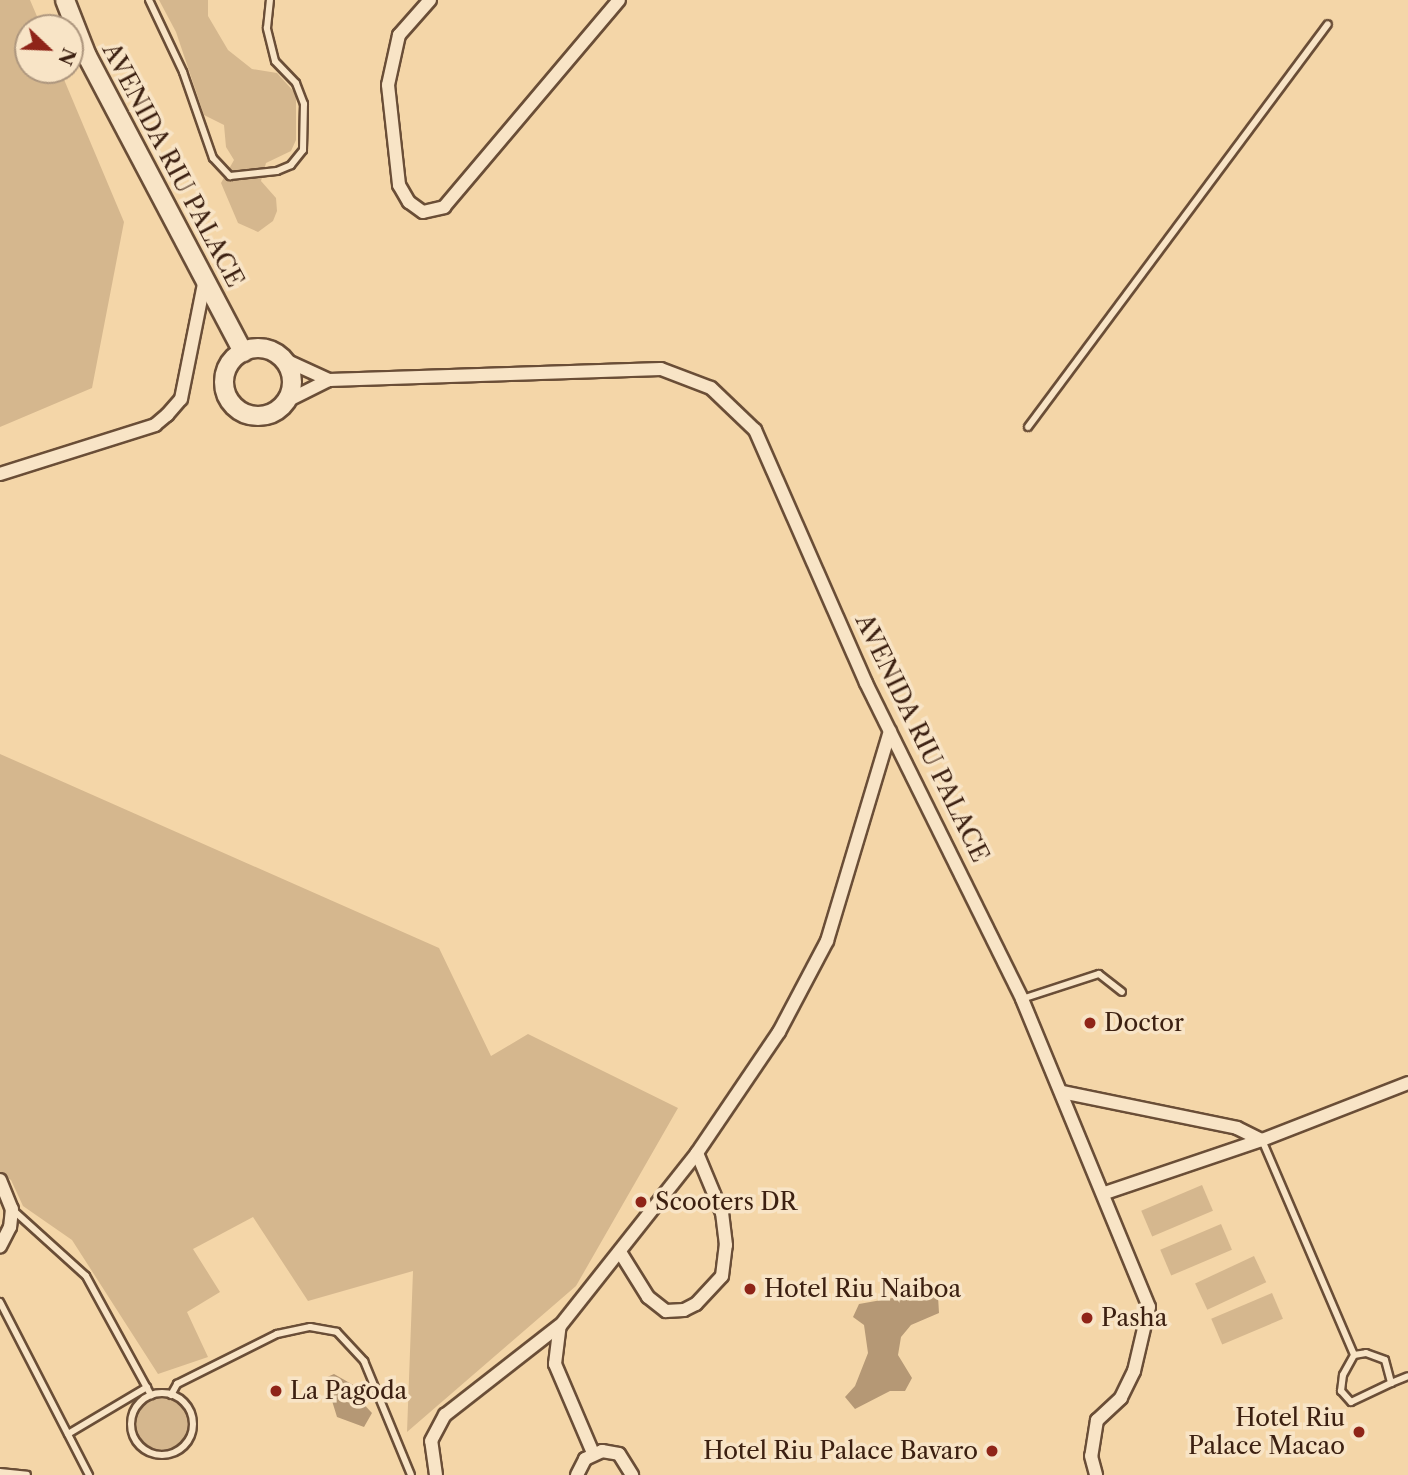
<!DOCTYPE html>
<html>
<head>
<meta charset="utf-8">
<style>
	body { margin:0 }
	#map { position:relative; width:1408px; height:1475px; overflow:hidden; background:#f4d6a8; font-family:"Libre Caslon Text",serif }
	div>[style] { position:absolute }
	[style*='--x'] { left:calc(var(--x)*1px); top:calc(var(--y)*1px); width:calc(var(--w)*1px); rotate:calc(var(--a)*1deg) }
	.green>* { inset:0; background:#d5b78e; transform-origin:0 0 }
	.round { border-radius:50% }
	.water>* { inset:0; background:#b59875 }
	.roads { filter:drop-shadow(2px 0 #6a4e37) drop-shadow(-2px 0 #6a4e37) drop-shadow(0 2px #6a4e37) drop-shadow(0 -2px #6a4e37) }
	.lane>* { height:6px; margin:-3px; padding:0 3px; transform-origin:3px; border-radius:3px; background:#f8e4c6 }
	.lane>.ring { margin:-3px; padding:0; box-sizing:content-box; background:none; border:6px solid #f8e4c6; border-radius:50% }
	.street>* { height:12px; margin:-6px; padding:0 6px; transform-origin:6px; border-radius:6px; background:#f8e4c6 }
	.secondary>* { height:18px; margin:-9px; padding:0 9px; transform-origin:9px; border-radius:9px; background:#f8e4c6 }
	.secondary>.ring { margin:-9px; padding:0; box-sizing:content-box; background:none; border:18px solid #f8e4c6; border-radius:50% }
	.dots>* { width:19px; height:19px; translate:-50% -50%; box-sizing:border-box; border:4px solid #f8e4c6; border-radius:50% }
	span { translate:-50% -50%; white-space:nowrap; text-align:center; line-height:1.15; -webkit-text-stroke:7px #f8e4c6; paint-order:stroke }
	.street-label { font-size:24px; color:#3c2011 }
	.poi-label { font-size:24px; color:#3c2011 }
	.left { translate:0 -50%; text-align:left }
	.right { translate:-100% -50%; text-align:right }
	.north { position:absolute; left:14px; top:14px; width:70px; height:70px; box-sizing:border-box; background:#f8e4c6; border:2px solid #ad967e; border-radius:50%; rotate:113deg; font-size:19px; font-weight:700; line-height:28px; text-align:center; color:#3c2011 }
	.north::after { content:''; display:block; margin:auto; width:24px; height:32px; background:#8f2418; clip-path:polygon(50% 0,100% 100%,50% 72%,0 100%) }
</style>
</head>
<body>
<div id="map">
	<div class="green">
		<div style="clip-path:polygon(0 0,30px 0,42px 28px,28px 28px,28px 70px,60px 70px,124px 222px,92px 388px,0 427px)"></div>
		<div style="clip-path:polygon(159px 0,208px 0,208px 16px,228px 50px,252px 69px,277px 73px,296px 94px,296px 140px,291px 151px,266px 163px,261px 181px,276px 198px,277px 211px,273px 221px,258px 232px,238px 223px,221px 183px,234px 160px,226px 147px,224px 125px,204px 115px,176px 32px)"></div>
		<div style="clip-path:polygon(0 754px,439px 948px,491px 1056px,528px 1034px,678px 1108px,576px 1286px,407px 1432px,413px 1271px,308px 1301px,253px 1217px,193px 1249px,220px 1292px,187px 1312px,208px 1357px,158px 1374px,72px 1240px,23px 1206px,11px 1180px,0 1173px)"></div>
		<div style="left:1202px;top:1185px;width:28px;height:66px;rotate:67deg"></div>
		<div style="left:1221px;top:1224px;width:28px;height:66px;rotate:67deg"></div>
		<div style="left:1254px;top:1256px;width:29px;height:65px;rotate:65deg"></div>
		<div style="left:1272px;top:1293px;width:28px;height:66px;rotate:67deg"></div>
		<div class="round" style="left:131px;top:1393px;width:62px;height:62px"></div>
	</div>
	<div class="water">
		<div style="clip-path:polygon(915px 1294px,938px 1296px,939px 1313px,911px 1325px,901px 1337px,898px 1355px,912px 1378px,905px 1391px,890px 1391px,855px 1409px,845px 1397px,855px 1386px,868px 1353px,864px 1325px,853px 1317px,859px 1304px)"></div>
		<div style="clip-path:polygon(334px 1374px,355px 1386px,357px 1397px,372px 1413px,364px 1427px,337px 1417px,325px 1378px)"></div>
	</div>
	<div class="roads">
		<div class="lane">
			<div style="--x:149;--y:0;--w:80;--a:64.7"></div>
			<div style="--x:183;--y:72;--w:91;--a:70.8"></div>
			<div style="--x:213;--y:158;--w:25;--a:47"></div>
			<div style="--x:230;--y:176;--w:47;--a:-6.1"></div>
			<div style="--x:277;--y:171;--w:15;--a:-23"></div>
			<div style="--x:291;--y:165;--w:19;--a:-51"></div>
			<div style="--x:303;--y:150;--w:46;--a:-88.8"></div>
			<div style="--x:304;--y:104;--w:22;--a:-111"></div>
			<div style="--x:296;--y:83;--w:30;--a:-134"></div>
			<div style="--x:275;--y:61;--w:34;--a:-104"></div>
			<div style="--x:267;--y:28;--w:28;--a:-84"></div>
			<div style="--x:1028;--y:427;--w:502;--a:-53.34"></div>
			<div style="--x:1022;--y:999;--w:81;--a:-18"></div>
			<div style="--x:1099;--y:974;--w:29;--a:38"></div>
			<div style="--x:1262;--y:1140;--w:234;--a:66.8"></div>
			<div style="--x:13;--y:1210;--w:98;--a:42.1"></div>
			<div style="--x:86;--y:1276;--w:136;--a:61.4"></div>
			<div style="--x:0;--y:1302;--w:195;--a:62.8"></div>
			<div style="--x:1366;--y:1353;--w:20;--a:20"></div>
			<div style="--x:1385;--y:1360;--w:24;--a:75"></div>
			<div style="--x:1391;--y:1383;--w:44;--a:154.6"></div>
			<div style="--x:1351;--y:1402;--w:15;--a:-132"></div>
			<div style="--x:1341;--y:1391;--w:16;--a:-83"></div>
			<div style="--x:1343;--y:1375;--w:23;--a:-61"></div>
			<div style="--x:1354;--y:1355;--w:12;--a:-9"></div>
			<div style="--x:1391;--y:1383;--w:18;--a:-22"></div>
			<div class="ring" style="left:131px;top:1393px;width:56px;height:56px"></div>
			<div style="--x:171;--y:1395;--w:13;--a:-61"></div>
			<div style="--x:177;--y:1384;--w:112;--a:-26.6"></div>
			<div style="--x:277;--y:1334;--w:34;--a:-12"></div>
			<div style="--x:310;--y:1327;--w:27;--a:10"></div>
			<div style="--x:337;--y:1332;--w:40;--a:47"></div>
			<div style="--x:364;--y:1361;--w:123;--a:67.6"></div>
			<div style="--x:68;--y:1434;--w:92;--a:-30.7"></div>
			<div style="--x:0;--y:1472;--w:27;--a:6"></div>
		</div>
		<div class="street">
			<div style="--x:430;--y:0;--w:47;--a:131.5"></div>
			<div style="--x:399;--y:35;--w:51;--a:102.4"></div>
			<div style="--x:388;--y:85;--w:101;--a:83.7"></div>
			<div style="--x:399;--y:185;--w:20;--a:60"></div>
			<div style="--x:409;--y:202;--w:17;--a:36"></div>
			<div style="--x:423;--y:212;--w:22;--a:-13"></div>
			<div style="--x:444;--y:207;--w:271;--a:-49.8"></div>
			<div style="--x:283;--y:359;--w:51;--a:24.5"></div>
			<div style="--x:287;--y:401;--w:47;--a:-26.6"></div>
			<div style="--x:329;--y:380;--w:332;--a:-1.9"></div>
			<div style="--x:661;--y:369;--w:53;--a:20.8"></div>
			<div style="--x:711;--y:388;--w:61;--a:43.7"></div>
			<div style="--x:755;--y:430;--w:276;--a:66.3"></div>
			<div style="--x:866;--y:683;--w:352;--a:63.7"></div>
			<div style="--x:1022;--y:999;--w:333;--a:67.6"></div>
			<div style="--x:1149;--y:1307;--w:66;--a:103.2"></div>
			<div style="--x:1134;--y:1371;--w:30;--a:116"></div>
			<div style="--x:1121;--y:1398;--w:33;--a:137"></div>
			<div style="--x:1097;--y:1420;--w:36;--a:99"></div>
			<div style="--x:1091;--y:1456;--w:20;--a:75"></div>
			<div style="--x:0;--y:474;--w:163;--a:-17.5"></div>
			<div style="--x:155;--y:425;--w:16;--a:-40"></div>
			<div style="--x:167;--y:415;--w:21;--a:-49"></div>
			<div style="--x:181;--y:399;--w:122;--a:-78.7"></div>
			<div style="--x:1062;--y:1092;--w:179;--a:11.6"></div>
			<div style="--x:1237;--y:1128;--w:28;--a:26"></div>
			<div style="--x:0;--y:1180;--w:31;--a:68"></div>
			<div style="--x:12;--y:1209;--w:18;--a:96"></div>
			<div style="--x:10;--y:1227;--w:22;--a:117"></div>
			<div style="--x:1105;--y:1193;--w:166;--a:-18.7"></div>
			<div style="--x:1262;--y:1140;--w:157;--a:-21.3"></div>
			<div style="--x:620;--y:1252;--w:53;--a:58.1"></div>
			<div style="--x:648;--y:1297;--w:23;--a:38"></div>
			<div style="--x:666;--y:1311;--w:18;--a:-3"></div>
			<div style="--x:684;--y:1310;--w:13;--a:-27"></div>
			<div style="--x:696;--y:1304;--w:38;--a:-47"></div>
			<div style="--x:722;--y:1276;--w:31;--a:-83"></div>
			<div style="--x:726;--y:1245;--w:32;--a:-97"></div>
			<div style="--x:722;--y:1213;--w:65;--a:-112.6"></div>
			<div style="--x:593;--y:1453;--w:97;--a:-113.1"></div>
			<div style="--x:555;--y:1364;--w:38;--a:-83"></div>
			<div style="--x:560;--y:1326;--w:221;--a:-51.6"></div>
			<div style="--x:697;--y:1153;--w:146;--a:-55.9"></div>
			<div style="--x:779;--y:1032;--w:103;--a:-62.2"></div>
			<div style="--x:827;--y:941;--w:219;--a:-73.3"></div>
			<div style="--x:436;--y:1475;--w:34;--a:-98"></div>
			<div style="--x:431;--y:1441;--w:30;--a:-62"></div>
			<div style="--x:445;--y:1415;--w:145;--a:-38"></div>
			<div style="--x:577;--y:1475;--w:18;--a:-63"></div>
			<div style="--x:585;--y:1459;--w:19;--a:-25"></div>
			<div style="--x:602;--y:1451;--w:17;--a:10"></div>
			<div style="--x:619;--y:1454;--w:25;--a:58"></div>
		</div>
		<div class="secondary">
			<div style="--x:65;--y:0;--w:60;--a:68.6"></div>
			<div style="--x:87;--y:56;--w:335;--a:62.2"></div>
			<div class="ring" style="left:224px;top:348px;width:50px;height:50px"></div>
		</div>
	</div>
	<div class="dots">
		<div style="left:1090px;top:1023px;background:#8f2418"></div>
		<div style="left:641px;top:1202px;background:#8f2418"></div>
		<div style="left:750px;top:1289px;background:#8f2418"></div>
		<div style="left:1087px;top:1318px;background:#8f2418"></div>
		<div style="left:276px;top:1391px;background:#8f2418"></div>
		<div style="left:1359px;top:1432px;background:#8f2418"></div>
		<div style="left:992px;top:1451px;background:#8f2418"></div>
	</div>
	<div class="street-label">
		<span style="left:173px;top:165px;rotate:62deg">AVENIDA RIU PALACE</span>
		<span style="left:922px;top:738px;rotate:64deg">AVENIDA RIU PALACE</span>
	</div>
	<div class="poi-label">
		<span class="left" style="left:1104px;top:1023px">Doctor</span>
		<span class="left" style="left:655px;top:1202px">Scooters DR</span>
		<span class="left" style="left:764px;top:1289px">Hotel Riu Naiboa</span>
		<span class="left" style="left:1101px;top:1318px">Pasha</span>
		<span class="left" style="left:290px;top:1391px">La Pagoda</span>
		<span class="right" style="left:1345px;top:1432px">Hotel Riu<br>Palace Macao</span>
		<span class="right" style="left:978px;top:1451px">Hotel Riu Palace Bavaro</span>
	</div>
	<div class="north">N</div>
</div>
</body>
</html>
